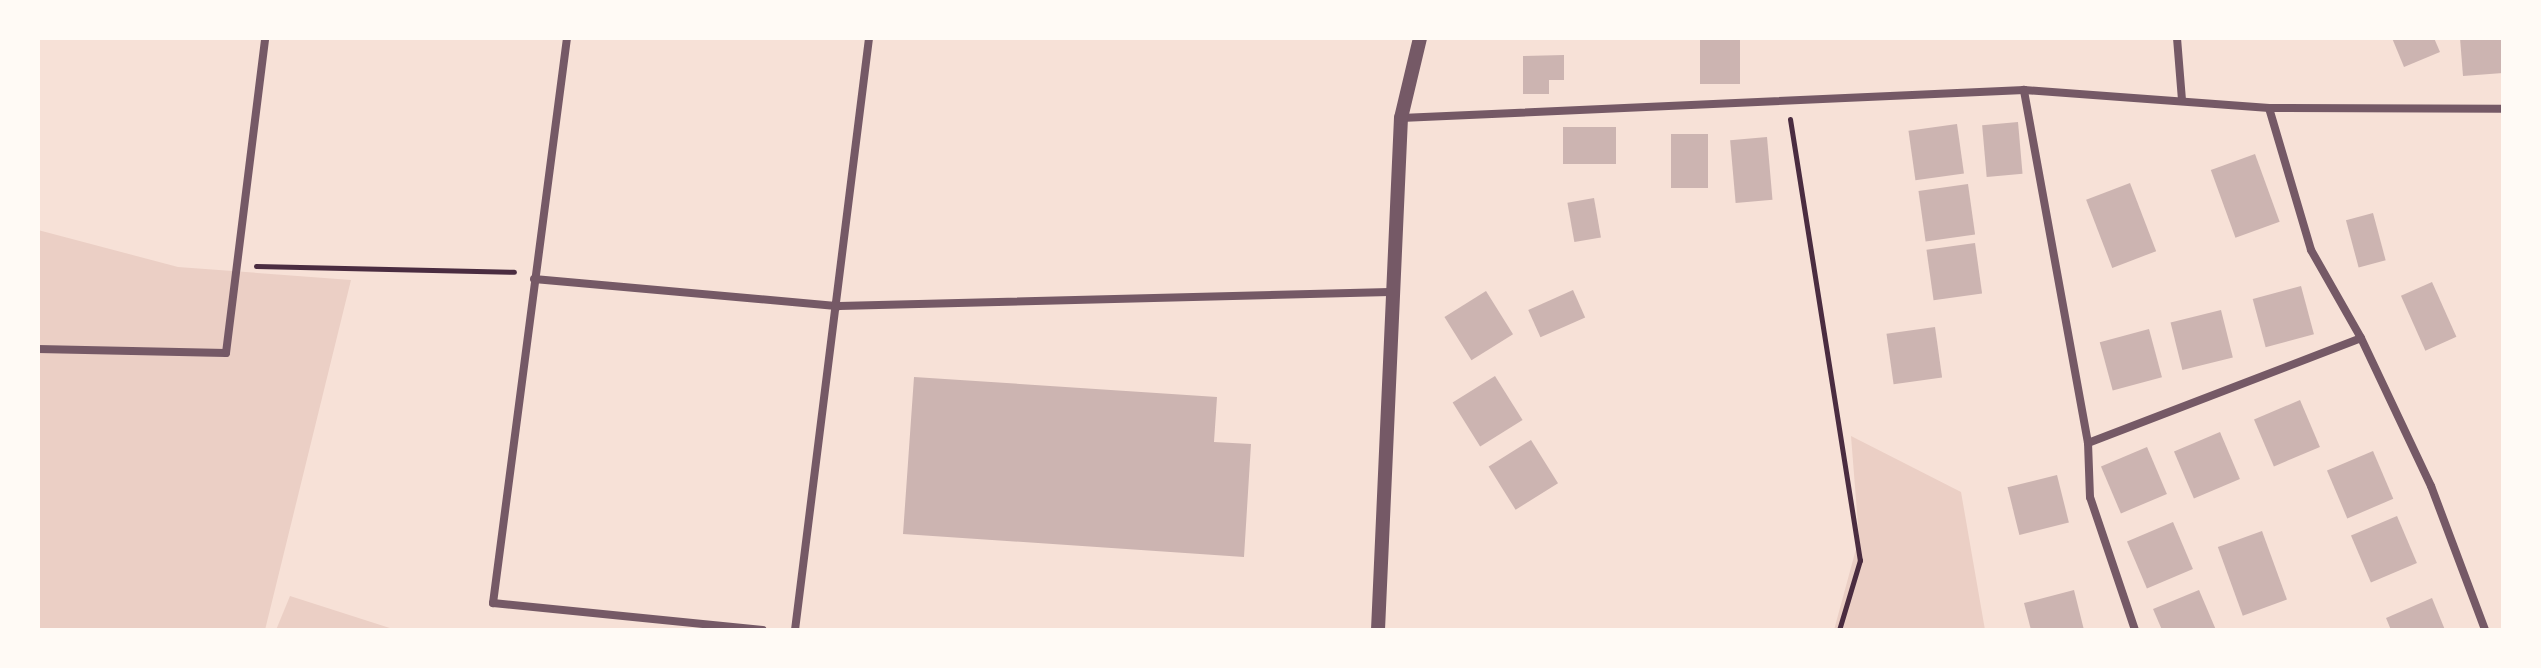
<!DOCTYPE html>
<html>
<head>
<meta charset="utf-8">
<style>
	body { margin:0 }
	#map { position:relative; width:2541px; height:668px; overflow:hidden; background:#f7e1d7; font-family:"Open Sans",sans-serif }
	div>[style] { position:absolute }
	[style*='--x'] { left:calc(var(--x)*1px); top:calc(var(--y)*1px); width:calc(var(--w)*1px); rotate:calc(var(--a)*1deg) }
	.green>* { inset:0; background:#ebcfc5 }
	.building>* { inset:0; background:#ccb4b1; transform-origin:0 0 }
	.path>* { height:5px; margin:-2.5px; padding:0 2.5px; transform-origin:2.5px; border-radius:2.5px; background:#4a2c40 }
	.minor>* { height:8px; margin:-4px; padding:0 4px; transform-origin:4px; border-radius:4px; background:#755966 }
	.tertiary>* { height:14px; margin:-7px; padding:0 7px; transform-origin:7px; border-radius:7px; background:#755966 }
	span { translate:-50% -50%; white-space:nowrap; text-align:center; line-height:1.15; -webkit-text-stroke:7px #fffaf5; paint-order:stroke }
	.frame { position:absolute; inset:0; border:40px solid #fffaf5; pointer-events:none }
</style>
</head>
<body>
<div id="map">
	<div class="green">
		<div style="clip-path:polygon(38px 230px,178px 267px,351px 280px,265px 630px,38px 630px)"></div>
		<div style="clip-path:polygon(1851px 436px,1961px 492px,1985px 630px,1834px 630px,1859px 538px)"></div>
		<div style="clip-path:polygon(290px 596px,396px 630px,276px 630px)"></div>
	</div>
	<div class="building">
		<div style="left:1700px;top:38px;width:40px;height:46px"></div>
		<div style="clip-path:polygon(2392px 38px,2434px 38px,2440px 52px,2404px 67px)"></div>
		<div style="clip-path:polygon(2460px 38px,2503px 38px,2503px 73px,2463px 76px)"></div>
		<div style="clip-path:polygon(1564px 55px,1564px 80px,1549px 80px,1549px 94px,1523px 94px,1523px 56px)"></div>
		<div style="left:2018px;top:122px;width:52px;height:36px;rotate:85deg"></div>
		<div style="left:1957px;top:124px;width:50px;height:49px;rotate:82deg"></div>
		<div style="left:1563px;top:127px;width:53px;height:37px"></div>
		<div style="left:1708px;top:134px;width:54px;height:37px;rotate:90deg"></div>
		<div style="left:1767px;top:137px;width:63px;height:37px;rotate:85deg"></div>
		<div style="left:2255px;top:154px;width:72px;height:47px;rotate:70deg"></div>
		<div style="left:2130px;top:183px;width:73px;height:47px;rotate:69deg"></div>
		<div style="left:1968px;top:184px;width:51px;height:50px;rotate:82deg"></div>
		<div style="left:1594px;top:198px;width:40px;height:27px;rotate:80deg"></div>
		<div style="left:2373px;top:213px;width:49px;height:28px;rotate:75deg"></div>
		<div style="left:1975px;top:243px;width:51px;height:49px;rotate:82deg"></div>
		<div style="left:2432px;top:282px;width:60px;height:34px;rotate:66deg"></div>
		<div style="left:2301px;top:286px;width:50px;height:50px;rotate:75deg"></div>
		<div style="left:1573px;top:290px;width:30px;height:49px;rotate:66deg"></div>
		<div style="left:1486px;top:291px;width:51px;height:49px;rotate:58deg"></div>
		<div style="left:2221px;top:310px;width:49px;height:52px;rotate:76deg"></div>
		<div style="left:1935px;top:327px;width:51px;height:49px;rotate:82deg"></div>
		<div style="left:2149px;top:329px;width:50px;height:51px;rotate:75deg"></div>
		<div style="left:1495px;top:376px;width:52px;height:50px;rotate:58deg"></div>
		<div style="clip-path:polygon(914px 377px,1217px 397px,1214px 442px,1251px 444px,1244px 557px,903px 534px)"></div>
		<div style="left:2300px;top:400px;width:51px;height:50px;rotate:67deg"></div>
		<div style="left:2220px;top:432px;width:51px;height:50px;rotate:67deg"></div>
		<div style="left:1531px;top:440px;width:51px;height:50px;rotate:58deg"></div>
		<div style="left:2147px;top:447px;width:51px;height:50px;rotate:67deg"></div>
		<div style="left:2373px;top:451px;width:52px;height:50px;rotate:67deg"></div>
		<div style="left:2057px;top:475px;width:49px;height:51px;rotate:76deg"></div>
		<div style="left:2397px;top:516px;width:51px;height:50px;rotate:67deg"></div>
		<div style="left:2173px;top:522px;width:51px;height:50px;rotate:67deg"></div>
		<div style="left:2262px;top:531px;width:73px;height:47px;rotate:70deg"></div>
		<div style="clip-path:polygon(2074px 590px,2084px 630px,2031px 630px,2024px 603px)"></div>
		<div style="clip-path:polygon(2199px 590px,2216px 630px,2162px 630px,2153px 609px)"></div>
		<div style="clip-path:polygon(2432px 598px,2445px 630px,2391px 630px,2386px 618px)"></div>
	</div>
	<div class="path">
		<div style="--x:1790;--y:119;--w:447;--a:81"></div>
		<div style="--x:1860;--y:560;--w:73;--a:106.7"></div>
		<div style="--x:256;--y:266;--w:258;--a:1.3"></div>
	</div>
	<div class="minor">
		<div style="--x:567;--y:38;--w:570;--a:97.46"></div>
		<div style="--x:493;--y:603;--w:271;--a:5.7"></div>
		<div style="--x:2177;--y:38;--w:62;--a:85.4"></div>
		<div style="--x:2269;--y:108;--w:148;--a:73.5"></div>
		<div style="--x:2311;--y:250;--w:101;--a:60.4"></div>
		<div style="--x:2361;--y:338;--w:164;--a:64.7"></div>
		<div style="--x:2431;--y:486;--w:154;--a:69.4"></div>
		<div style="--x:1401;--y:118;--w:624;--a:-2.57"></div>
		<div style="--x:534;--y:279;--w:306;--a:5.1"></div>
		<div style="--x:839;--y:306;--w:551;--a:-1.46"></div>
		<div style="--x:38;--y:349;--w:188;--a:1.2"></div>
		<div style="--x:226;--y:353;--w:317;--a:-82.9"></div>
		<div style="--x:2088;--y:443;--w:292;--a:-21"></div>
		<div style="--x:795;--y:630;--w:597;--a:-82.87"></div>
		<div style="--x:2135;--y:630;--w:140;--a:-108.7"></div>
		<div style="--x:2090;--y:497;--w:54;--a:-92.1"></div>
		<div style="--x:2088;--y:443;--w:359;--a:-100.3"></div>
		<div style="--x:2024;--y:90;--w:246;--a:4.2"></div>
		<div style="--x:2269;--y:108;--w:234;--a:0.2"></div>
	</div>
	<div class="tertiary">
		<div style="--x:1378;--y:630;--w:513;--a:-87.43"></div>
		<div style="--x:1401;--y:118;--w:82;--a:-76.6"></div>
	</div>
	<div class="frame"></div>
</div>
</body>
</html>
